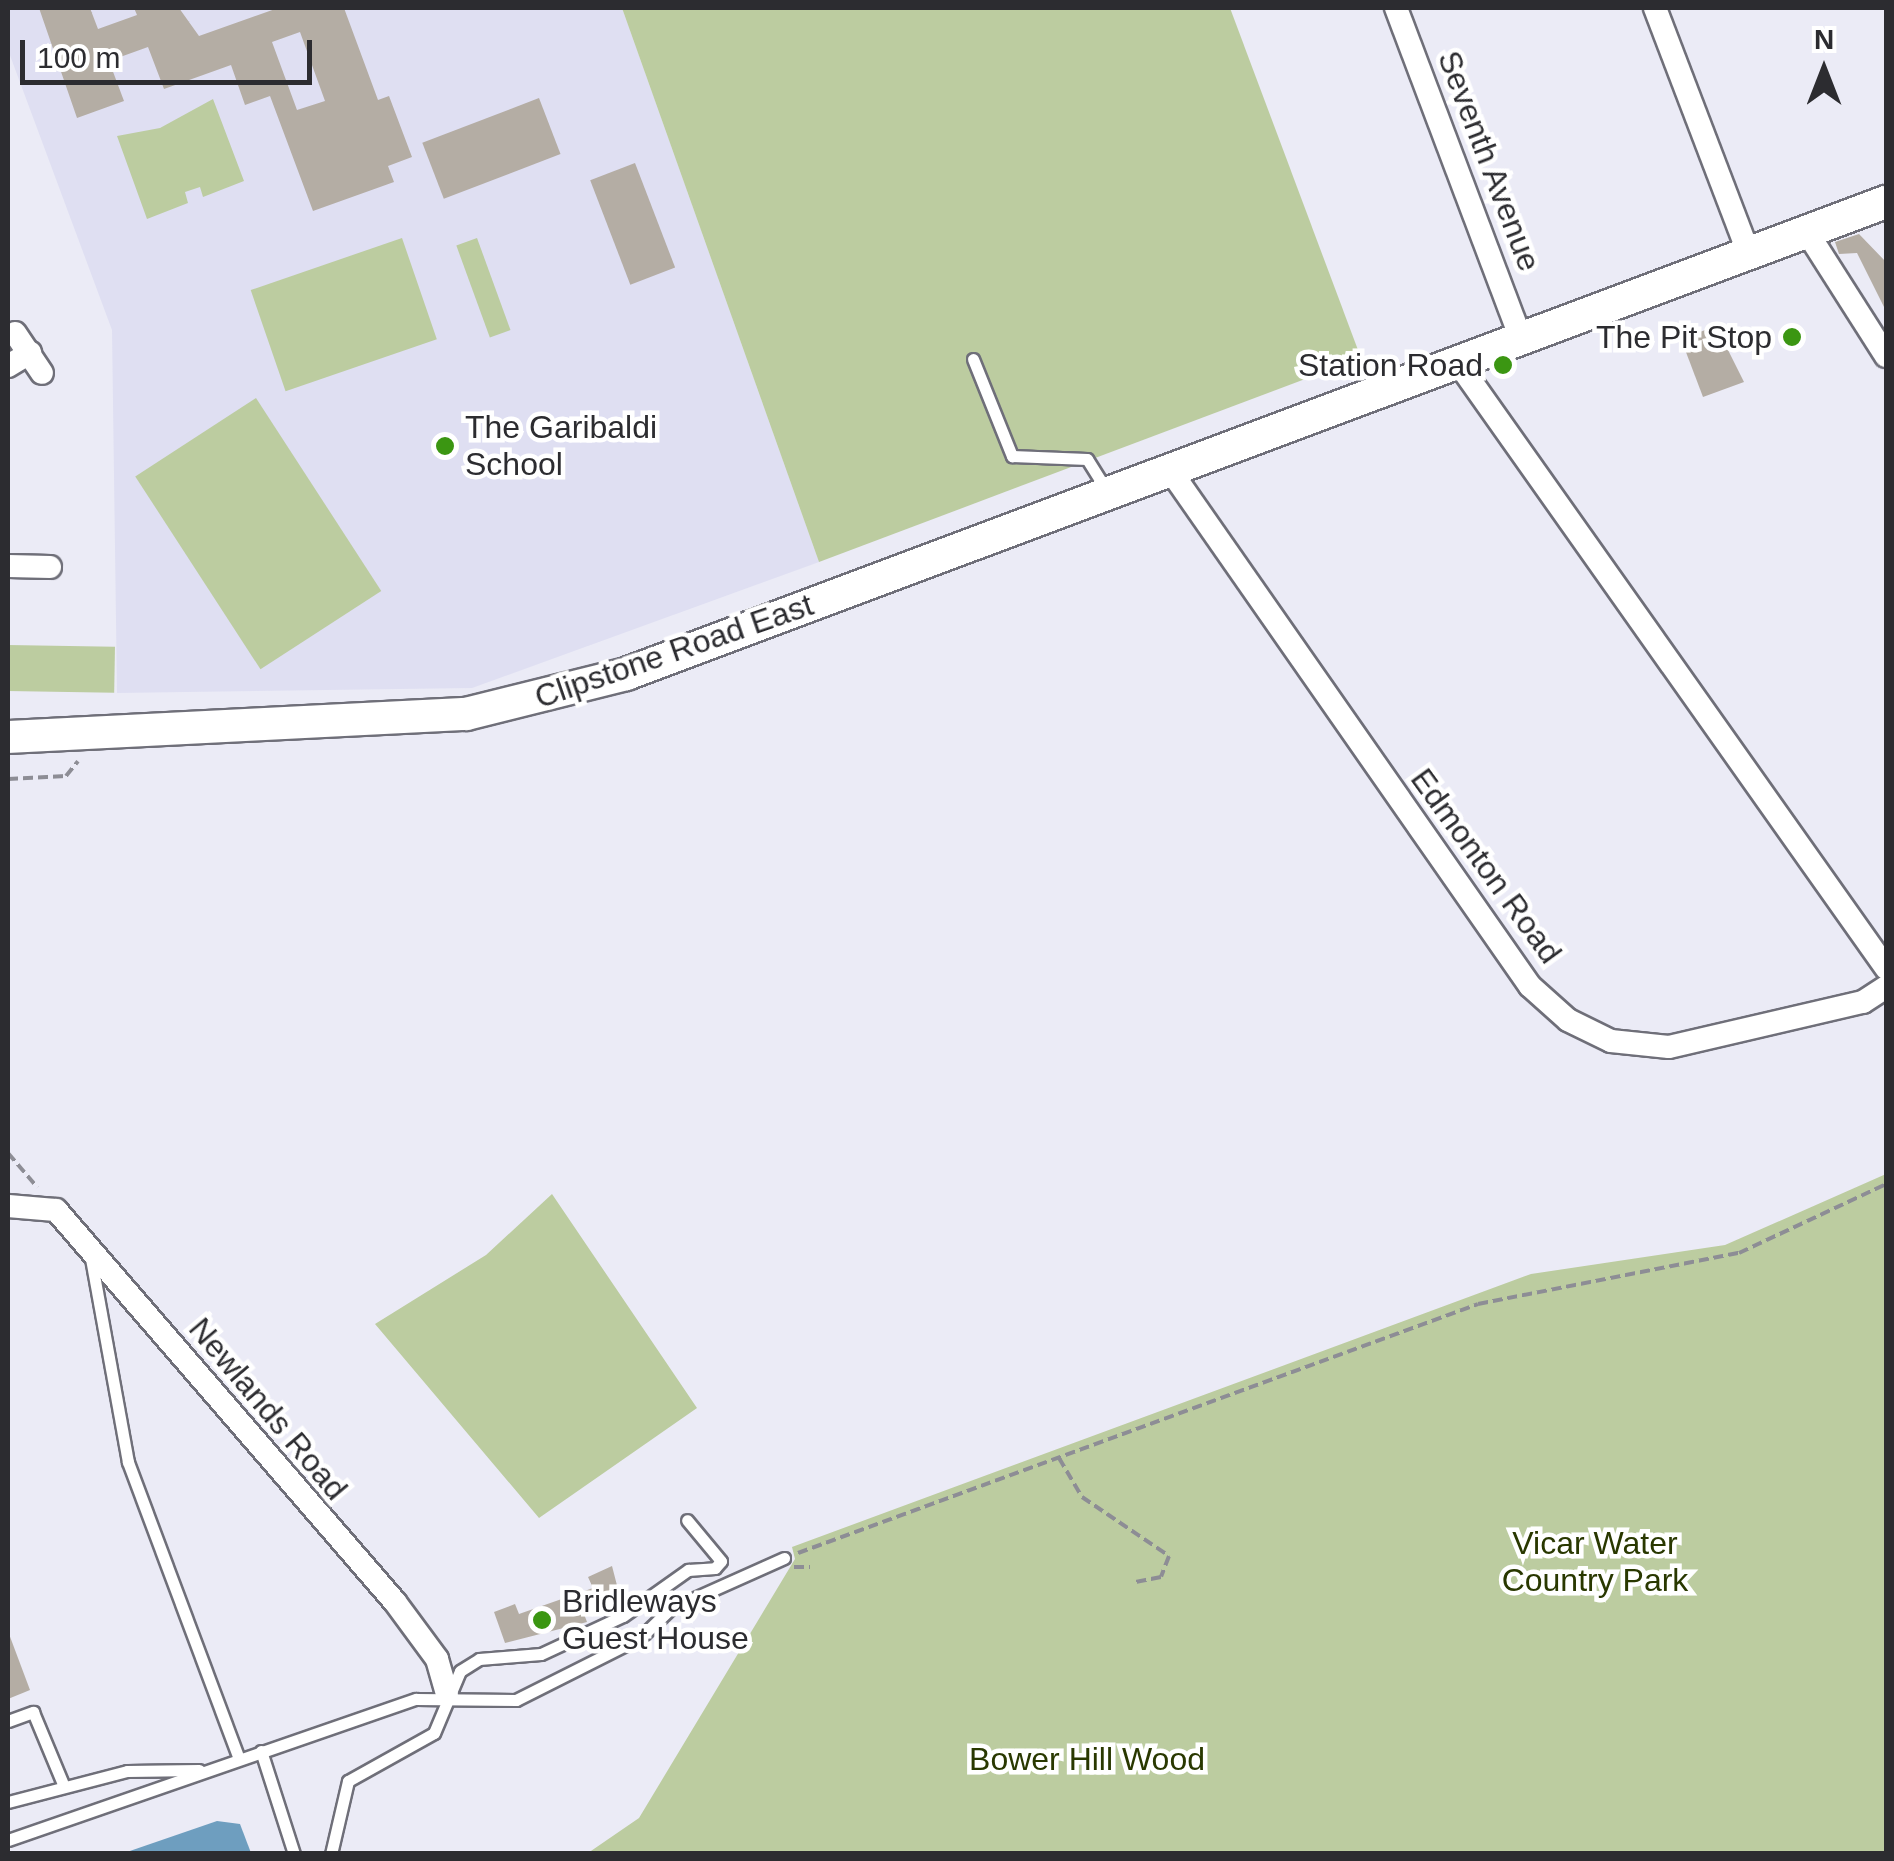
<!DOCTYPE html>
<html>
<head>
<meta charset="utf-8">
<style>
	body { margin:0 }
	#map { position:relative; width:1894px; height:1861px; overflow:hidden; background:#ebebf6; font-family:Helvetica,sans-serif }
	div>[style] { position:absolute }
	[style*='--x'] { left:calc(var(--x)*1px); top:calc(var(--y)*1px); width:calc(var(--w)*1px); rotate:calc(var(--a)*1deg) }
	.built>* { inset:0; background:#dfdff2 }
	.green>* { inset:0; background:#bccca0; transform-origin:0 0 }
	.water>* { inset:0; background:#6e9ebf }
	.building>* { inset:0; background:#b4ada4; transform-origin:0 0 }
	.path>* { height:4px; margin-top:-2px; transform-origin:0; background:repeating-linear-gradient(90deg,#8d8d95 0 10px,transparent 0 15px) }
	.roads { filter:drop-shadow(2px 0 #6f6f79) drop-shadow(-2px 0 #6f6f79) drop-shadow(0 2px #6f6f79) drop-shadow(0 -2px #6f6f79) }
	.lane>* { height:11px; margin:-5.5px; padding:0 5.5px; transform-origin:5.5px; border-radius:5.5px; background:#fff }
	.street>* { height:22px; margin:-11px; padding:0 11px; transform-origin:11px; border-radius:11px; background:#fff }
	.secondary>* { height:32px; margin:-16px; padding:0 16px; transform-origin:16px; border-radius:16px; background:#fff }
	.dots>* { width:28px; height:28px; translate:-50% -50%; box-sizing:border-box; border:5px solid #fff; border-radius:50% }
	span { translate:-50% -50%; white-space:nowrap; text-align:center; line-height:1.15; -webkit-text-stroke:9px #fff; paint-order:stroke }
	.street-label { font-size:32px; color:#2c2c30 }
	.poi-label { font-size:32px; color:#2c2c30 }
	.right { translate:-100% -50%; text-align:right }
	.left { translate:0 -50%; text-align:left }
	.park-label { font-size:32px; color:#293800 }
	.frame { position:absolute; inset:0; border:10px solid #2c2c30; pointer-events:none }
	.north { position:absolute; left:1774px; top:20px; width:100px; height:100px; -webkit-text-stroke:8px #fff; paint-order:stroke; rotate:0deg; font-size:28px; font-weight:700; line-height:40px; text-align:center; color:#2c2c30 }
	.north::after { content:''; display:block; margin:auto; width:35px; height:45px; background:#2c2c30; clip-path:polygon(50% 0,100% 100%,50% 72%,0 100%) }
	.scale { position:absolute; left:20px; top:40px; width:292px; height:45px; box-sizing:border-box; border:5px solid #2c2c30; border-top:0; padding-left:12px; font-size:30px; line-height:35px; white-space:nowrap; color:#2c2c30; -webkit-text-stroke:8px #fff; paint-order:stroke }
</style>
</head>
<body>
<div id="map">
	<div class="built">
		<div style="clip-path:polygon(8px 8px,622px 8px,819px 562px,472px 688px,117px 693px,112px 330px,8px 50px)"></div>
	</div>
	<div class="green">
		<div style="clip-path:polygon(622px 8px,1230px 8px,1361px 358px,819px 562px)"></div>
		<div style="clip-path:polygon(213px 99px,244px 181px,203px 197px,200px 187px,185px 192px,188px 203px,147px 219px,117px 136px,160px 128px)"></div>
		<div style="left:402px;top:238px;width:107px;height:160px;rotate:71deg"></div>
		<div style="left:477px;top:238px;width:98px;height:22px;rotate:70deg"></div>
		<div style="left:256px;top:398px;width:230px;height:144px;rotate:57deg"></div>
		<div style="left:8px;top:645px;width:107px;height:46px;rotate:1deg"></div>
		<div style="clip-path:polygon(1886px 1174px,1886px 1853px,588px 1853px,639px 1818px,795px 1559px,792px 1547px,1531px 1274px,1725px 1245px)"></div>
		<div style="clip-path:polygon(552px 1194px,697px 1408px,539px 1518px,375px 1324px,486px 1255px)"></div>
	</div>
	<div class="water">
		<div style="clip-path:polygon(217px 1821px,240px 1824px,251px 1853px,124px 1853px)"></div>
	</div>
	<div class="building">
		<div style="clip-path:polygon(evenodd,39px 8px,90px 8px,98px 29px,137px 15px,134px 8px,179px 8px,199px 36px,278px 8px,344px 8px,378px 100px,389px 96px,412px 157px,388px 166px,394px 182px,313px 211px,270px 96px,245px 105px,231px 65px,164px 89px,148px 47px,109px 61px,124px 101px,77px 118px,39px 8px,300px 32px,325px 101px,297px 110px,272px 42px,300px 32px)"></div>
		<div style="left:539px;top:98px;width:60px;height:125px;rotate:69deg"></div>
		<div style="left:635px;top:163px;width:112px;height:48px;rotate:69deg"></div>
		<div style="clip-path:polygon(1859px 234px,1886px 262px,1886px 311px,1857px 253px,1839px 254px,1835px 242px)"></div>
		<div style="clip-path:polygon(1716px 326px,1744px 382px,1703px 397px,1681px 339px)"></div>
		<div style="clip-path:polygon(612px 1566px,620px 1597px,584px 1614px,587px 1622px,505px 1643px,494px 1612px,515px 1604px,519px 1614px,593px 1588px,588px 1577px)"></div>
		<div style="clip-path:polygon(9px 1634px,30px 1690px,8px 1699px,8px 1635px)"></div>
	</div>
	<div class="path">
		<div style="--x:8;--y:779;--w:58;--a:-3"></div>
		<div style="--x:66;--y:776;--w:19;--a:-51"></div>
		<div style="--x:8;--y:1153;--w:45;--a:49.5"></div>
		<div style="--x:1059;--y:1458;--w:45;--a:59.5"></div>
		<div style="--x:1082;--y:1497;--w:105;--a:34.1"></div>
		<div style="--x:1169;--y:1556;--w:22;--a:111"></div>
		<div style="--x:1161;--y:1577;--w:26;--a:169"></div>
		<div style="--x:798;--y:1553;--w:724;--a:-20.11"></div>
		<div style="--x:1478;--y:1304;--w:266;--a:-11.1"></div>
		<div style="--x:1739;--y:1253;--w:162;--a:-25.1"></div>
		<div style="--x:794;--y:1567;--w:16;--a:0"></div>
	</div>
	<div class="roads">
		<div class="lane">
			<div style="--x:973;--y:359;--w:105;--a:68.1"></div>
			<div style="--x:1012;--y:456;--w:75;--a:2.3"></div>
			<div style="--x:1087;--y:459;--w:36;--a:58"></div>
			<div style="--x:90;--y:1253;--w:212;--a:79.7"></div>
			<div style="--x:128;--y:1462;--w:317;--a:69.5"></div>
			<div style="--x:8;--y:1721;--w:27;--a:-20"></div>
			<div style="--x:33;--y:1712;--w:78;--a:67.4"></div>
			<div style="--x:261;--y:1751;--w:108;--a:72.2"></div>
			<div style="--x:8;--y:1802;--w:123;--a:-14.6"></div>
			<div style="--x:127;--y:1771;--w:72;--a:-0.8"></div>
			<div style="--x:8;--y:1840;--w:432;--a:-19.1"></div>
			<div style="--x:416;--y:1699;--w:100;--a:0.6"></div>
			<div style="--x:516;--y:1700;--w:140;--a:-26.7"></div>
			<div style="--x:641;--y:1637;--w:40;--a:-44"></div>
			<div style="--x:670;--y:1609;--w:125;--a:-24.1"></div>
			<div style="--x:331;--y:1854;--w:75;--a:-76.9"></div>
			<div style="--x:348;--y:1781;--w:98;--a:-29.2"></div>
			<div style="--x:434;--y:1733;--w:67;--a:-67.2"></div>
			<div style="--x:460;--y:1671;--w:22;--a:-32"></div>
			<div style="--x:479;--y:1659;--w:62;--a:-4.6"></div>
			<div style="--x:541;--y:1654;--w:90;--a:-24.9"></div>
			<div style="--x:623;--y:1616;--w:80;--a:-35.3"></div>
			<div style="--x:688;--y:1570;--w:27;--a:-4"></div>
			<div style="--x:715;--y:1568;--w:9;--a:-49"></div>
			<div style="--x:721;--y:1561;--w:53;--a:-129.7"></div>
		</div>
		<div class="street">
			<div style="--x:1396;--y:8;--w:352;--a:69.3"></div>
			<div style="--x:1655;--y:8;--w:263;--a:69.1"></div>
			<div style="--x:1807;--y:232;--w:147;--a:57.5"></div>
			<div style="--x:15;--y:333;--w:48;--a:56"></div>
			<div style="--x:1456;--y:360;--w:745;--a:54.73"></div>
			<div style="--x:8;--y:366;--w:26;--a:-31"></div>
			<div style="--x:1170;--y:470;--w:629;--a:55.1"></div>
			<div style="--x:1530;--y:986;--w:51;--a:41.8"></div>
			<div style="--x:1568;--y:1020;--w:48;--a:26"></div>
			<div style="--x:1611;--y:1041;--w:58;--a:5.9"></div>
			<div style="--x:1669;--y:1047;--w:199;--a:-13.1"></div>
			<div style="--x:1863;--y:1002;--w:27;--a:-33"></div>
			<div style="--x:8;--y:566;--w:42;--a:1.4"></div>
			<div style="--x:8;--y:1206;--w:48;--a:4.8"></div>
			<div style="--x:56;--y:1210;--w:518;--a:49.15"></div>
			<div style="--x:395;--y:1602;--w:71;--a:53.6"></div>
			<div style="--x:437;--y:1659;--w:36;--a:74"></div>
		</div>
		<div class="secondary">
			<div style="--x:8;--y:737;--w:459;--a:-2.9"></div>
			<div style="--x:466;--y:714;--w:165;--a:-14"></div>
			<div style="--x:626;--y:674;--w:1346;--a:-20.54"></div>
		</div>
	</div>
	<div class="dots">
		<div style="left:1792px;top:337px;background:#3b9612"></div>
		<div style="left:1503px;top:365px;background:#3b9612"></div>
		<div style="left:445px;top:446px;background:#3b9612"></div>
		<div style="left:542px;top:1620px;background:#3b9612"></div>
	</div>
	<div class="street-label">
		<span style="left:1489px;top:161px;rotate:69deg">Seventh Avenue</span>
		<span style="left:674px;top:651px;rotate:-19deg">Clipstone Road East</span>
		<span style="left:1486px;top:866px;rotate:54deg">Edmonton Road</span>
		<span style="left:268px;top:1409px;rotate:50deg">Newlands Road</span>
	</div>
	<div class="poi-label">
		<span class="right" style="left:1772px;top:337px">The Pit Stop</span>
		<span class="right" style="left:1483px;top:365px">Station Road</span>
		<span class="left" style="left:465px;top:446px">The Garibaldi<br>School</span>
		<span class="left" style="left:562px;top:1620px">Bridleways<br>Guest House</span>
	</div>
	<div class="park-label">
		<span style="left:1595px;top:1562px">Vicar Water<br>Country Park</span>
		<span style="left:1087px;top:1759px">Bower Hill Wood</span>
	</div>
	<div class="frame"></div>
	<div class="north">N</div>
	<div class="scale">100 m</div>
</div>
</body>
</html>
